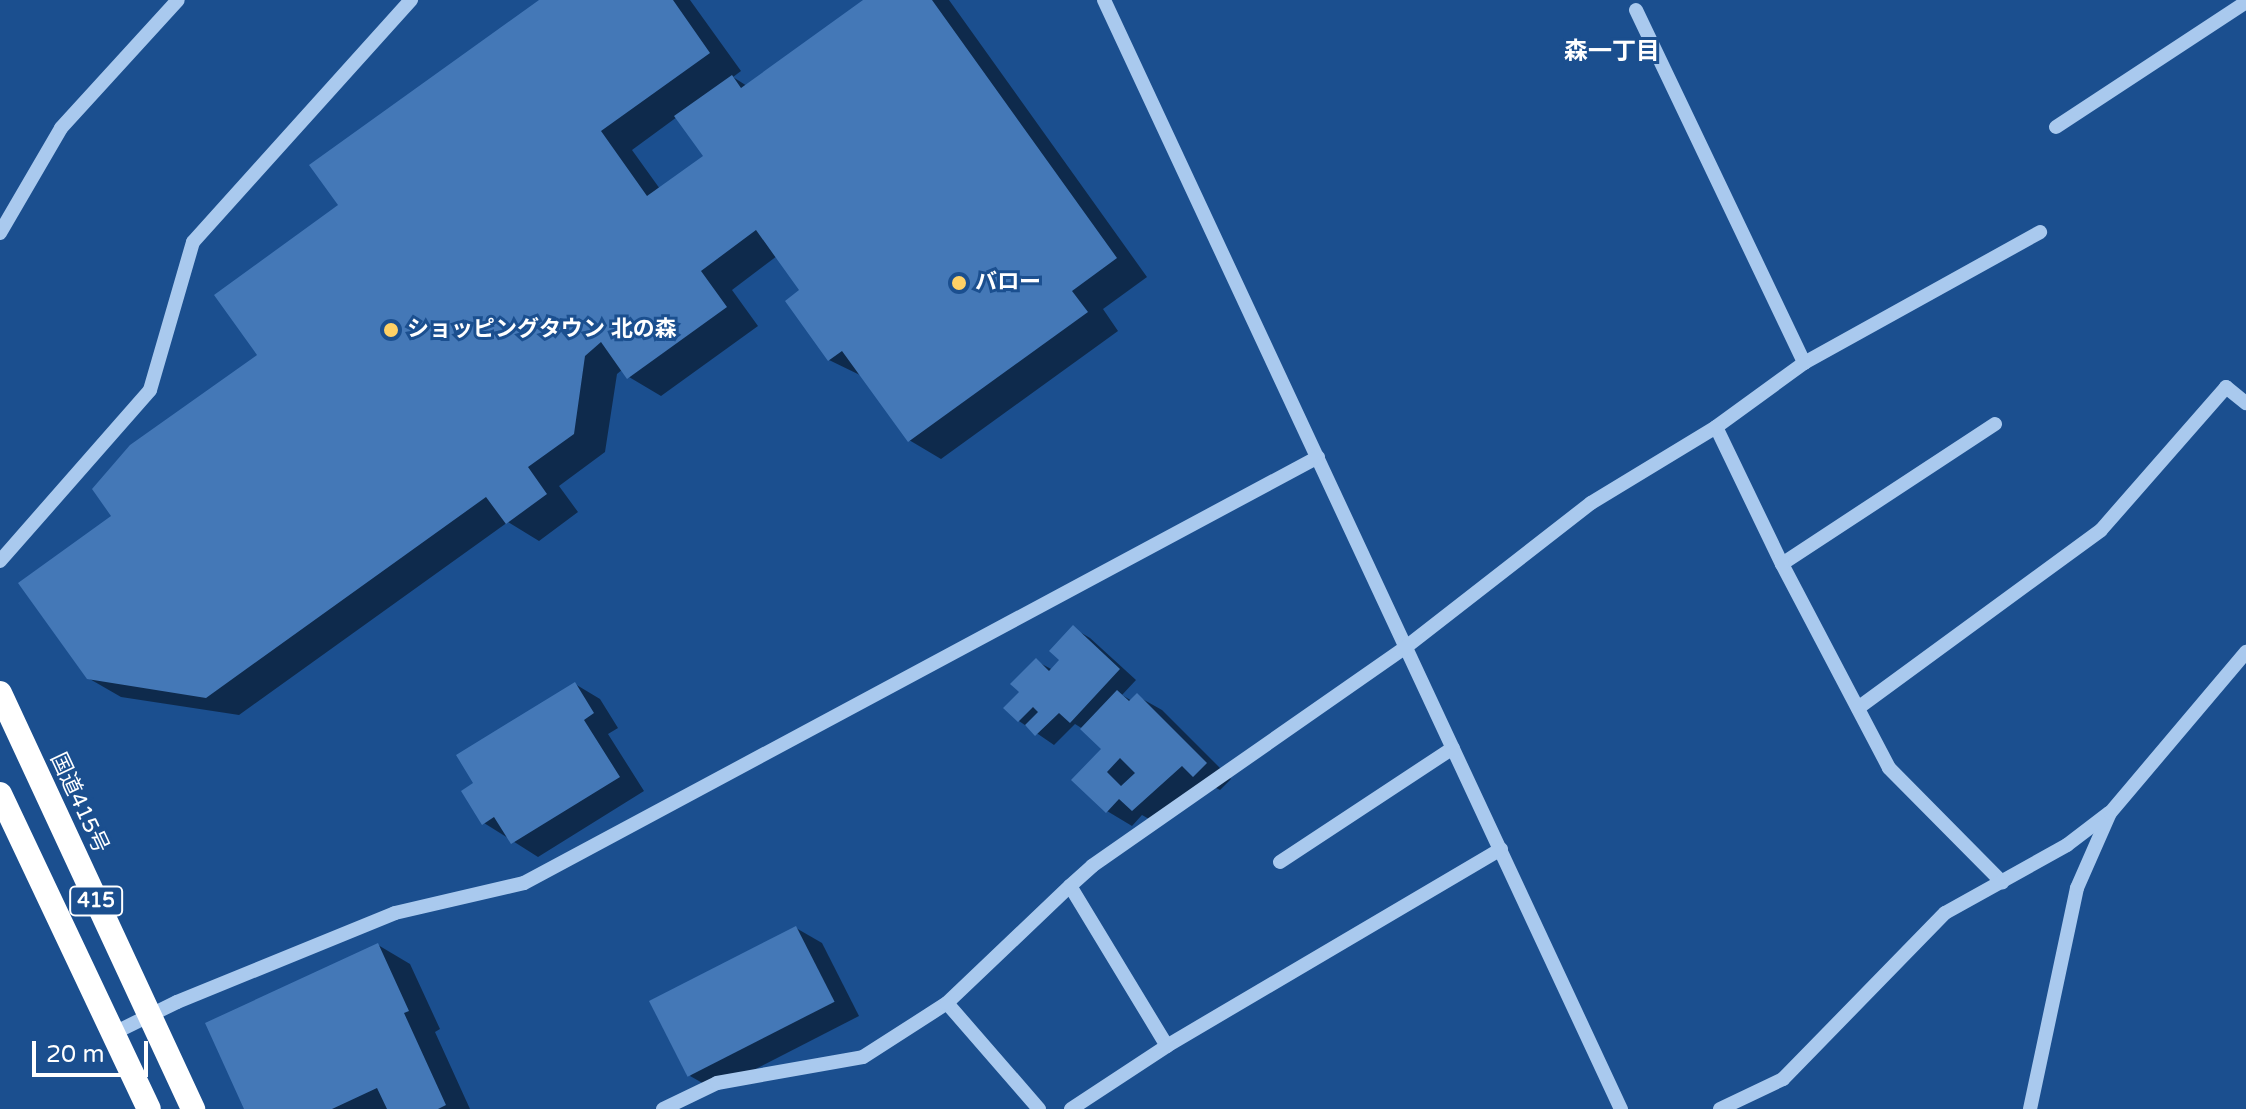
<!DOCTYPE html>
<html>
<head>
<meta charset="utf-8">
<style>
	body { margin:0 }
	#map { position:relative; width:2246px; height:1109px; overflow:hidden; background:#1b4f8f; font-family:"Varela Round","Noto Sans JP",sans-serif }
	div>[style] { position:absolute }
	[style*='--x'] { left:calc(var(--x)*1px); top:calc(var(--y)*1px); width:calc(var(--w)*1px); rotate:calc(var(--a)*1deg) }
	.shadow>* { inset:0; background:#0007 }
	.building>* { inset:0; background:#4478b7; transform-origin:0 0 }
	.minor>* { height:14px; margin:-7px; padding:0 7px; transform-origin:7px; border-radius:7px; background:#a9c9ee }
	.highway>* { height:24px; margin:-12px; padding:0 12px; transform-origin:12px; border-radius:12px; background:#fff }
	.dots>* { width:22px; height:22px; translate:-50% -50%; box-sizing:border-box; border:4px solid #1b4f8f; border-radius:50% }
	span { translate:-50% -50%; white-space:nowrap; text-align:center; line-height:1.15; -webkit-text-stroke:6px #1b4f8f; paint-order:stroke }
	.shield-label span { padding:2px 6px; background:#1b4f8f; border:2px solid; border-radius:6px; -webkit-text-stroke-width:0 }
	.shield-label { font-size:20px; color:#fff; font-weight:700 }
	.poi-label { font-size:22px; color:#fff; font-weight:700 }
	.left { translate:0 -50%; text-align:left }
	.street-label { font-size:22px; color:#fff }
	.neighbourhood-label { font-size:24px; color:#fff; font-weight:700 }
	.scale { position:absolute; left:32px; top:1041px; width:116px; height:36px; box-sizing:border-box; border:4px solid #fff; border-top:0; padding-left:10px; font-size:24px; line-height:28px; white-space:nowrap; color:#fff; -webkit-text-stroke:6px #1b4f8f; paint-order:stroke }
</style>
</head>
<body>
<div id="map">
	<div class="shadow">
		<div style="clip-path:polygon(evenodd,542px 0,690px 0,741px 71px,733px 77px,747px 86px,866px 0,949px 0,1147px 277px,1103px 309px,1118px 331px,941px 459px,909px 440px,864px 377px,829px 360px,802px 290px,777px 256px,732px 290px,758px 326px,661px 396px,629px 377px,623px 369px,617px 374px,605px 452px,559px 486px,578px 512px,539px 541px,508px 522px,239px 715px,121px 697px,88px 678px,114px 516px,260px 355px,341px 206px,542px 0,677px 117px,706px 156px,660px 189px,632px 150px,677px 117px)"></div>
		<div style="clip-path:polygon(1073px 628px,1090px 638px,1136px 680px,1122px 695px,1132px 701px,1137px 696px,1162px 710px,1231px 779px,1220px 790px,1205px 782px,1158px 824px,1142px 815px,1132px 826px,1107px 811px,1103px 749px,1083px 729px,1075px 724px,1054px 745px,1019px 721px,1022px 692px,1036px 661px,1053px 670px,1062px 660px)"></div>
		<div style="clip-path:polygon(575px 684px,600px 699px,618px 728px,608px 734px,644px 791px,538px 857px,484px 823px)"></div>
		<div style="clip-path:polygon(796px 928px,822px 943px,859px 1016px,715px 1090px,690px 1076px)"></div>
		<div style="clip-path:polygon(378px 945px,410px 964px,440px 1029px,435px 1032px,470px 1109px,247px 1109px)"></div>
	</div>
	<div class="building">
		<div style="clip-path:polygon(539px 0,673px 0,710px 53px,601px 131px,647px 196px,703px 156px,674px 116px,732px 75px,741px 88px,863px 0,932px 0,1117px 258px,1072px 291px,1088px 312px,908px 442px,842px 351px,828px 361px,785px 301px,799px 290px,756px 230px,701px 271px,727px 307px,627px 379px,601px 342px,585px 356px,574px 434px,528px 467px,547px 494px,506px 524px,486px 497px,206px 698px,87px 679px,18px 583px,111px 516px,92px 489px,130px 445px,257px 355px,214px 295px,338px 205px,309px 165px)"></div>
		<div style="clip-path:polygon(1073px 625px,1120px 669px,1070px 723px,1059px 713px,1035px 736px,1025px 725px,1038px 712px,1033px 707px,1018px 722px,1003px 708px,1019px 692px,1010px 684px,1036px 658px,1049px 671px,1059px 660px,1049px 651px)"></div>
		<div style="clip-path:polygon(575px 682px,594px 713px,584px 720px,620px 777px,511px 844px,494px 817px,482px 825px,461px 791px,473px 783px,456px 755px)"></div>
		<div style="clip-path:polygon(evenodd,1117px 690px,1129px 701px,1137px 693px,1207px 763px,1193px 777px,1182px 766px,1132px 811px,1119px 799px,1106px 813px,1071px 780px,1101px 749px,1080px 729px,1117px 690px,1120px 758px,1135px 773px,1121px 786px,1107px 772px,1120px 758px)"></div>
		<div style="left:796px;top:926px;width:85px;height:165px;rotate:63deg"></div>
		<div style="clip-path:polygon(378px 943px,409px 1011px,404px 1013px,446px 1105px,438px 1109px,387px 1109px,377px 1088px,332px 1109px,244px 1109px,205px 1023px)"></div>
	</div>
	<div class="minor">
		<div style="--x:1104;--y:0;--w:1224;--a:65.01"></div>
		<div style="--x:1636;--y:10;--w:391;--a:64.5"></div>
		<div style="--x:1804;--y:363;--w:270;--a:-29"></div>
		<div style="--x:2056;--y:127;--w:227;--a:-33.3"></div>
		<div style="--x:0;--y:233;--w:121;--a:-59.8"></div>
		<div style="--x:61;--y:128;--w:173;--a:-47.6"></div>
		<div style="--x:1995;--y:424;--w:255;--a:146.7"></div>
		<div style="--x:1782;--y:564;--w:230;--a:62.3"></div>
		<div style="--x:1889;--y:768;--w:161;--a:45.3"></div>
		<div style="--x:1716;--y:427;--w:152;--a:64.3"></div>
		<div style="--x:0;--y:561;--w:227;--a:-48.7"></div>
		<div style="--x:150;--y:390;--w:154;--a:-73.8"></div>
		<div style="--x:193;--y:242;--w:326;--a:-48"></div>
		<div style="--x:1858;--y:708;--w:301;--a:-36.2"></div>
		<div style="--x:2101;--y:530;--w:190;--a:-48.8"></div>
		<div style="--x:2226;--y:387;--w:26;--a:39"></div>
		<div style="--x:1501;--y:849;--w:388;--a:149.5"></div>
		<div style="--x:1167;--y:1046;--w:187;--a:-121.2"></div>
		<div style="--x:1070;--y:886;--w:30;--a:-42"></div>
		<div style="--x:1092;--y:866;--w:383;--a:-34.9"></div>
		<div style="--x:1406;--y:647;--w:234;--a:-37.9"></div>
		<div style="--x:1591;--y:503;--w:146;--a:-31.3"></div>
		<div style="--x:1716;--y:427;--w:109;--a:-36"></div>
		<div style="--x:1280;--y:862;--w:207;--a:-33.4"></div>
		<div style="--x:114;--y:1033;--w:70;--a:-26.2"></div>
		<div style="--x:177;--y:1002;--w:235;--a:-22.2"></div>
		<div style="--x:395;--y:913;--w:132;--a:-13.1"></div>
		<div style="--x:524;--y:883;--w:901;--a:-28.21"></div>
		<div style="--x:663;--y:1109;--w:60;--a:-25.7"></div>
		<div style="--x:717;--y:1083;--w:148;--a:-10.1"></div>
		<div style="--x:863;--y:1057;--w:100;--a:-32.7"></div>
		<div style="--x:1039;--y:1109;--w:140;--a:-131"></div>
		<div style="--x:947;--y:1003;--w:170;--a:-43.6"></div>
		<div style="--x:1071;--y:1109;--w:115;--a:-33.3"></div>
		<div style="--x:1720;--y:1109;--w:70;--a:-25.5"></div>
		<div style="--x:1783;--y:1079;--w:232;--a:-45.7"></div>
		<div style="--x:1945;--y:913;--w:140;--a:-29.1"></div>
		<div style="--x:2067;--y:845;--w:53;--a:-37.3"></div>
		<div style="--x:2030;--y:1109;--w:226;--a:-78"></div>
		<div style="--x:2077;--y:888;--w:82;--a:-66.3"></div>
		<div style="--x:2110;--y:813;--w:211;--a:-49.8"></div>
	</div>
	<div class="highway">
		<div style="--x:0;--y:693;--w:459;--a:65.1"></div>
		<div style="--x:0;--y:794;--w:348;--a:64.7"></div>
	</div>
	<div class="dots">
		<div style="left:959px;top:283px;background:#ffd166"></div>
		<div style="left:391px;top:330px;background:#ffd166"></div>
	</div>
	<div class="shield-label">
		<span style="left:96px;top:901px">415</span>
	</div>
	<div class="poi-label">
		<span class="left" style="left:975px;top:283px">バロー</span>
		<span class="left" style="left:407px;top:330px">ショッピングタウン 北の森</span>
	</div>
	<div class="street-label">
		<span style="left:79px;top:803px;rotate:65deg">国道415号</span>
	</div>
	<div class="neighbourhood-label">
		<span style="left:1612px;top:52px">森一丁目</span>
	</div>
	<div class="scale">20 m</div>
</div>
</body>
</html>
